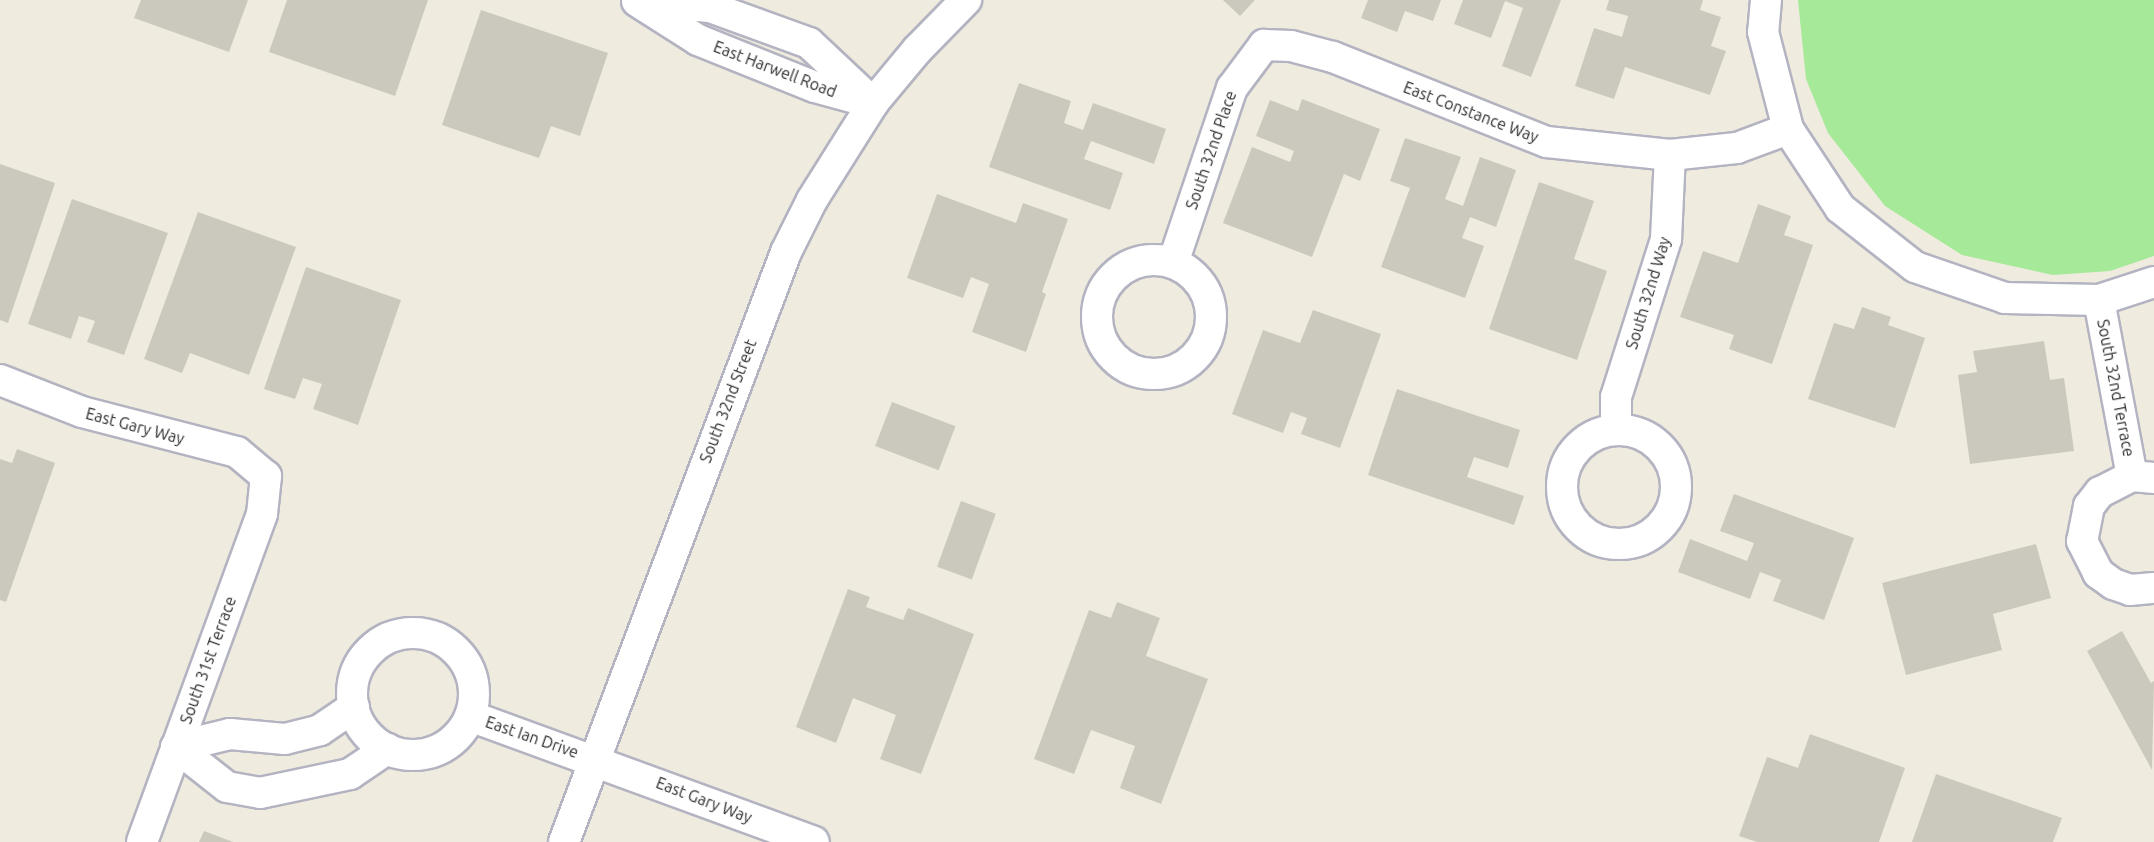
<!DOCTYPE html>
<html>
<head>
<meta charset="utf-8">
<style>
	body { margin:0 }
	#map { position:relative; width:2154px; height:842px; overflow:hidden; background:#efebdf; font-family:Ubuntu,sans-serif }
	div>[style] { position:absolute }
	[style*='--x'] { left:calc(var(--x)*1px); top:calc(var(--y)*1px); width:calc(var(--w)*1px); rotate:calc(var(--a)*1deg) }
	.green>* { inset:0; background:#a5e999 }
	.building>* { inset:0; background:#cbc9bd; transform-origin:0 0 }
	.roads { filter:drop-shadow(2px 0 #b3b3c1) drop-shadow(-2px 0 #b3b3c1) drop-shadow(0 2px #b3b3c1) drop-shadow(0 -2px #b3b3c1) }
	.street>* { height:30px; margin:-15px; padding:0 15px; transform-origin:15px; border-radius:15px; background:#fff }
	.street>.ring { margin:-15px; padding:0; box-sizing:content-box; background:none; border:30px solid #fff; border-radius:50% }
	span { translate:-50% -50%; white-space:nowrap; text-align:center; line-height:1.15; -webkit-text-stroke:6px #fff; paint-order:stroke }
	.street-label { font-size:16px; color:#2d2d2d }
</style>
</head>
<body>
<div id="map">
	<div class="green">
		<div style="clip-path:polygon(1798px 0,2154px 0,2154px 256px,2110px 271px,2053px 275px,1962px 255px,1885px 206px,1828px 133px,1806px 79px)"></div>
	</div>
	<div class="building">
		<div style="clip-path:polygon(141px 0,248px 0,229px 52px,134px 18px)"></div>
		<div style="clip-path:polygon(287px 0,428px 0,395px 96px,269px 52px)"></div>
		<div style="clip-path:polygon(1223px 0,1255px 0,1240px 16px)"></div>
		<div style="clip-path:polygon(1368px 0,1441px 0,1433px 21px,1405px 11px,1397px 32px,1361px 18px)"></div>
		<div style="clip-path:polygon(1463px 0,1561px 0,1531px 77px,1502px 66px,1523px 8px,1505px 1px,1491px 38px,1454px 24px)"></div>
		<div style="clip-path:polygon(1609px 0,1703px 0,1700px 10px,1721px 17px,1711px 46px,1726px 51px,1710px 95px,1625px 67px,1614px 99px,1575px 86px,1594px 28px,1622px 37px,1628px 16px,1606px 10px)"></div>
		<div style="clip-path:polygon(481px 10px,608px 53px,580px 136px,551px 126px,539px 158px,442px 125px)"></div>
		<div style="clip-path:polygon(1019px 83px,1071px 101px,1064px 123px,1083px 130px,1093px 103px,1166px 129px,1154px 164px,1091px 141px,1084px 159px,1123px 173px,1110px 210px,989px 167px)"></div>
		<div style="clip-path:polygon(1302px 99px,1380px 129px,1360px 181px,1344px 174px,1312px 257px,1223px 223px,1252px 147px,1290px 162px,1294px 151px,1256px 136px,1270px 100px,1298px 111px)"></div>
		<div style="clip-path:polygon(1405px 138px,1461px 157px,1445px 199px,1463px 206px,1480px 157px,1516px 170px,1496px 227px,1470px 217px,1462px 238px,1484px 246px,1465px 298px,1381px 267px,1410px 188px,1390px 181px)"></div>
		<div style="clip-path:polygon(0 164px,55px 183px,8px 323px,0 320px)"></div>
		<div style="clip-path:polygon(1539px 182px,1594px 201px,1574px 259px,1607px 271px,1577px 360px,1489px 329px)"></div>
		<div style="clip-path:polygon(937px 194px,1016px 223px,1023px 203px,1068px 219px,1042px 292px,1046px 294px,1026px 352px,972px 332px,989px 284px,971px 277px,963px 298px,907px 278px)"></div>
		<div style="clip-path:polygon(72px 199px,168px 233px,124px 355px,87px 342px,95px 321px,79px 316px,71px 339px,28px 324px)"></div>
		<div style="clip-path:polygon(1758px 204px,1791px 216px,1784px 235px,1813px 245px,1772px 364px,1729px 349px,1734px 335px,1680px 317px,1703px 251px,1738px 263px)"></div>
		<div style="clip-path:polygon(198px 212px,296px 247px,249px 375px,190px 353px,182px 373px,144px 359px)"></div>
		<div style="clip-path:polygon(306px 267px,401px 300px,358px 425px,313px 409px,322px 384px,303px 378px,295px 399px,264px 389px)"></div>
		<div style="clip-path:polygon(1862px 307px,1891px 317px,1888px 325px,1925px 338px,1895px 428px,1808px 399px,1834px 323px,1854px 329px)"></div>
		<div style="clip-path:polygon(1313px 310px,1381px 334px,1340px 448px,1301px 434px,1307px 418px,1291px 412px,1283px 433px,1232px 414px,1263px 330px,1300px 343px)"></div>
		<div style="clip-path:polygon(2044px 341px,2050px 380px,2064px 378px,2074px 451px,1970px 464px,1958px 375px,1977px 372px,1973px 351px)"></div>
		<div style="clip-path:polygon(1397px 389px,1520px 430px,1508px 468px,1474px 457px,1467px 477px,1524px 496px,1514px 525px,1368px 475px)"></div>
		<div style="left:892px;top:402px;width:68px;height:47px;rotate:21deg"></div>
		<div style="clip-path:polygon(17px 449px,55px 463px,6px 602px,0 600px,0 459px,12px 463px)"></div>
		<div style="clip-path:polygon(1734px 494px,1854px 538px,1824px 620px,1773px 601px,1781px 580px,1760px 572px,1750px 599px,1678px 572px,1690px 539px,1747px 561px,1754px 543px,1720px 531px)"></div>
		<div style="left:961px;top:501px;width:37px;height:70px;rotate:20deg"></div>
		<div style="clip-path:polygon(2036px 544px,2051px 598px,1993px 614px,2002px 650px,1906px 675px,1882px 583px)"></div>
		<div style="clip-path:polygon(848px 589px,870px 597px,866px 607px,903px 620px,908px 608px,974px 634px,921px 774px,880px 759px,896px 715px,853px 698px,836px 743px,796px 727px)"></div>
		<div style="clip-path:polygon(1117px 602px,1160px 618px,1146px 656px,1208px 679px,1161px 804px,1120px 788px,1135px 746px,1091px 730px,1074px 774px,1034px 759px,1089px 610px,1111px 618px)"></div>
		<div style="clip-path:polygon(2122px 631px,2151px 683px,2154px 681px,2152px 770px,2087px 651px)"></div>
		<div style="clip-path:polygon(1810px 734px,1905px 768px,1879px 842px,1757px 842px,1739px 836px,1767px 757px,1798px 768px)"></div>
		<div style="clip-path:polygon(1936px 774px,2062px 818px,2053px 842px,1912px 842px)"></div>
		<div style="clip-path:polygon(204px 831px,233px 842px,199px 842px)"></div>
	</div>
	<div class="roads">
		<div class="street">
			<div style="--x:1766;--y:0;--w:32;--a:95"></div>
			<div style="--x:1763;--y:32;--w:100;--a:75.5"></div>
			<div style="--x:1788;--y:129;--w:95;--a:56.6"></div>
			<div style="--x:1840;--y:208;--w:95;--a:38.2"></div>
			<div style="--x:1915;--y:267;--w:95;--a:19"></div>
			<div style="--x:2005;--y:298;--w:94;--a:1.2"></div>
			<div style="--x:2099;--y:300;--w:58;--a:-18.1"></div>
			<div style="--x:637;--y:1;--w:73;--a:4.7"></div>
			<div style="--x:710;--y:7;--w:105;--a:20"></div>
			<div style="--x:809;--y:43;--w:88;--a:43.2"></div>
			<div style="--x:640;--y:3;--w:69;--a:32.5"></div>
			<div style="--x:698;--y:40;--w:126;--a:21.9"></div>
			<div style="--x:815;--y:87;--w:57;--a:15.3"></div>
			<div class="ring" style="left:1097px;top:260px;width:84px;height:84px"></div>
			<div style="--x:1173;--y:263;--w:185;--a:-71.4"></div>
			<div style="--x:1232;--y:88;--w:54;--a:-53.3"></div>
			<div style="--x:1264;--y:45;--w:27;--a:2"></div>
			<div style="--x:1291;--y:46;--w:43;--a:14.7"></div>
			<div style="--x:1333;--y:57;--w:230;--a:21.7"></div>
			<div style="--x:1547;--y:142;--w:124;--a:6"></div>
			<div style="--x:1670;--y:155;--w:67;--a:-6"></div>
			<div style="--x:1737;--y:148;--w:54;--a:-20.4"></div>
			<div style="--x:2099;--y:300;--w:179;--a:79.4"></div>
			<div style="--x:0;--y:380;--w:88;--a:21.3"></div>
			<div style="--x:82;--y:412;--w:160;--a:14.5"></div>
			<div style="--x:237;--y:452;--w:38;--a:40"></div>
			<div style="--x:266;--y:476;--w:38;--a:96"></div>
			<div style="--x:262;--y:514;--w:349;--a:110.1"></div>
			<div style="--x:1616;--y:430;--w:33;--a:-90"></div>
			<div style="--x:1616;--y:397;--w:166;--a:-72.4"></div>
			<div style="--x:1666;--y:239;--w:84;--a:-87.3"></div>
			<div class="ring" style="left:1562px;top:430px;width:84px;height:84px"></div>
			<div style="--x:2154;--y:478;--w:22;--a:-175"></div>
			<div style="--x:2132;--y:476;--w:36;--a:153"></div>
			<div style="--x:2100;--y:492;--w:18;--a:128"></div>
			<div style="--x:2089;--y:506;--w:36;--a:101"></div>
			<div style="--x:2082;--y:541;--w:36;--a:63"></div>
			<div style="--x:2098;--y:573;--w:19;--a:36"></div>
			<div style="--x:2113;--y:584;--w:18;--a:19"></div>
			<div style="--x:2130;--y:590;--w:24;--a:-5"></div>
			<div class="ring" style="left:352px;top:633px;width:92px;height:92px"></div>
			<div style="--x:470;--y:716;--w:366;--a:20.1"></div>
			<div style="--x:176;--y:747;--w:65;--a:38.1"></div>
			<div style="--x:227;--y:787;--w:34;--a:10"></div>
			<div style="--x:260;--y:793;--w:92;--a:-11.9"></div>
			<div style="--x:350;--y:774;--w:45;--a:-34"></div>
			<div style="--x:176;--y:747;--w:56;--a:-13.5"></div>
			<div style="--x:230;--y:734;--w:55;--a:5.2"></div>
			<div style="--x:285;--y:739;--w:36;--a:-14"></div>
			<div style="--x:320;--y:730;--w:41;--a:-34.1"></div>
			<div style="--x:564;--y:842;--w:630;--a:-69.38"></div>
			<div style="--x:786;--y:252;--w:58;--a:-63.4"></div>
			<div style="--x:812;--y:200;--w:115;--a:-57.8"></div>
			<div style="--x:873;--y:103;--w:70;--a:-50.2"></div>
			<div style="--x:918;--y:49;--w:69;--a:-45.6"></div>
		</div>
	</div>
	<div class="street-label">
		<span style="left:775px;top:69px;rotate:21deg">East Harwell Road</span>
		<span style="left:1471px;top:112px;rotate:21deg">East Constance Way</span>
		<span style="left:1211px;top:150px;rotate:-71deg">South 32nd Place</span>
		<span style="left:1648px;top:293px;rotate:-73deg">South 32nd Way</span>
		<span style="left:2116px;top:388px;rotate:79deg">South 32nd Terrace</span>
		<span style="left:728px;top:401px;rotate:-69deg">South 32nd Street</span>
		<span style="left:135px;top:426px;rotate:15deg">East Gary Way</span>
		<span style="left:208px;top:660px;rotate:-70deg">South 31st Terrace</span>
		<span style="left:532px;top:737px;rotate:19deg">East Ian Drive</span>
		<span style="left:704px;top:800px;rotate:21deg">East Gary Way</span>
	</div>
</div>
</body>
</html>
